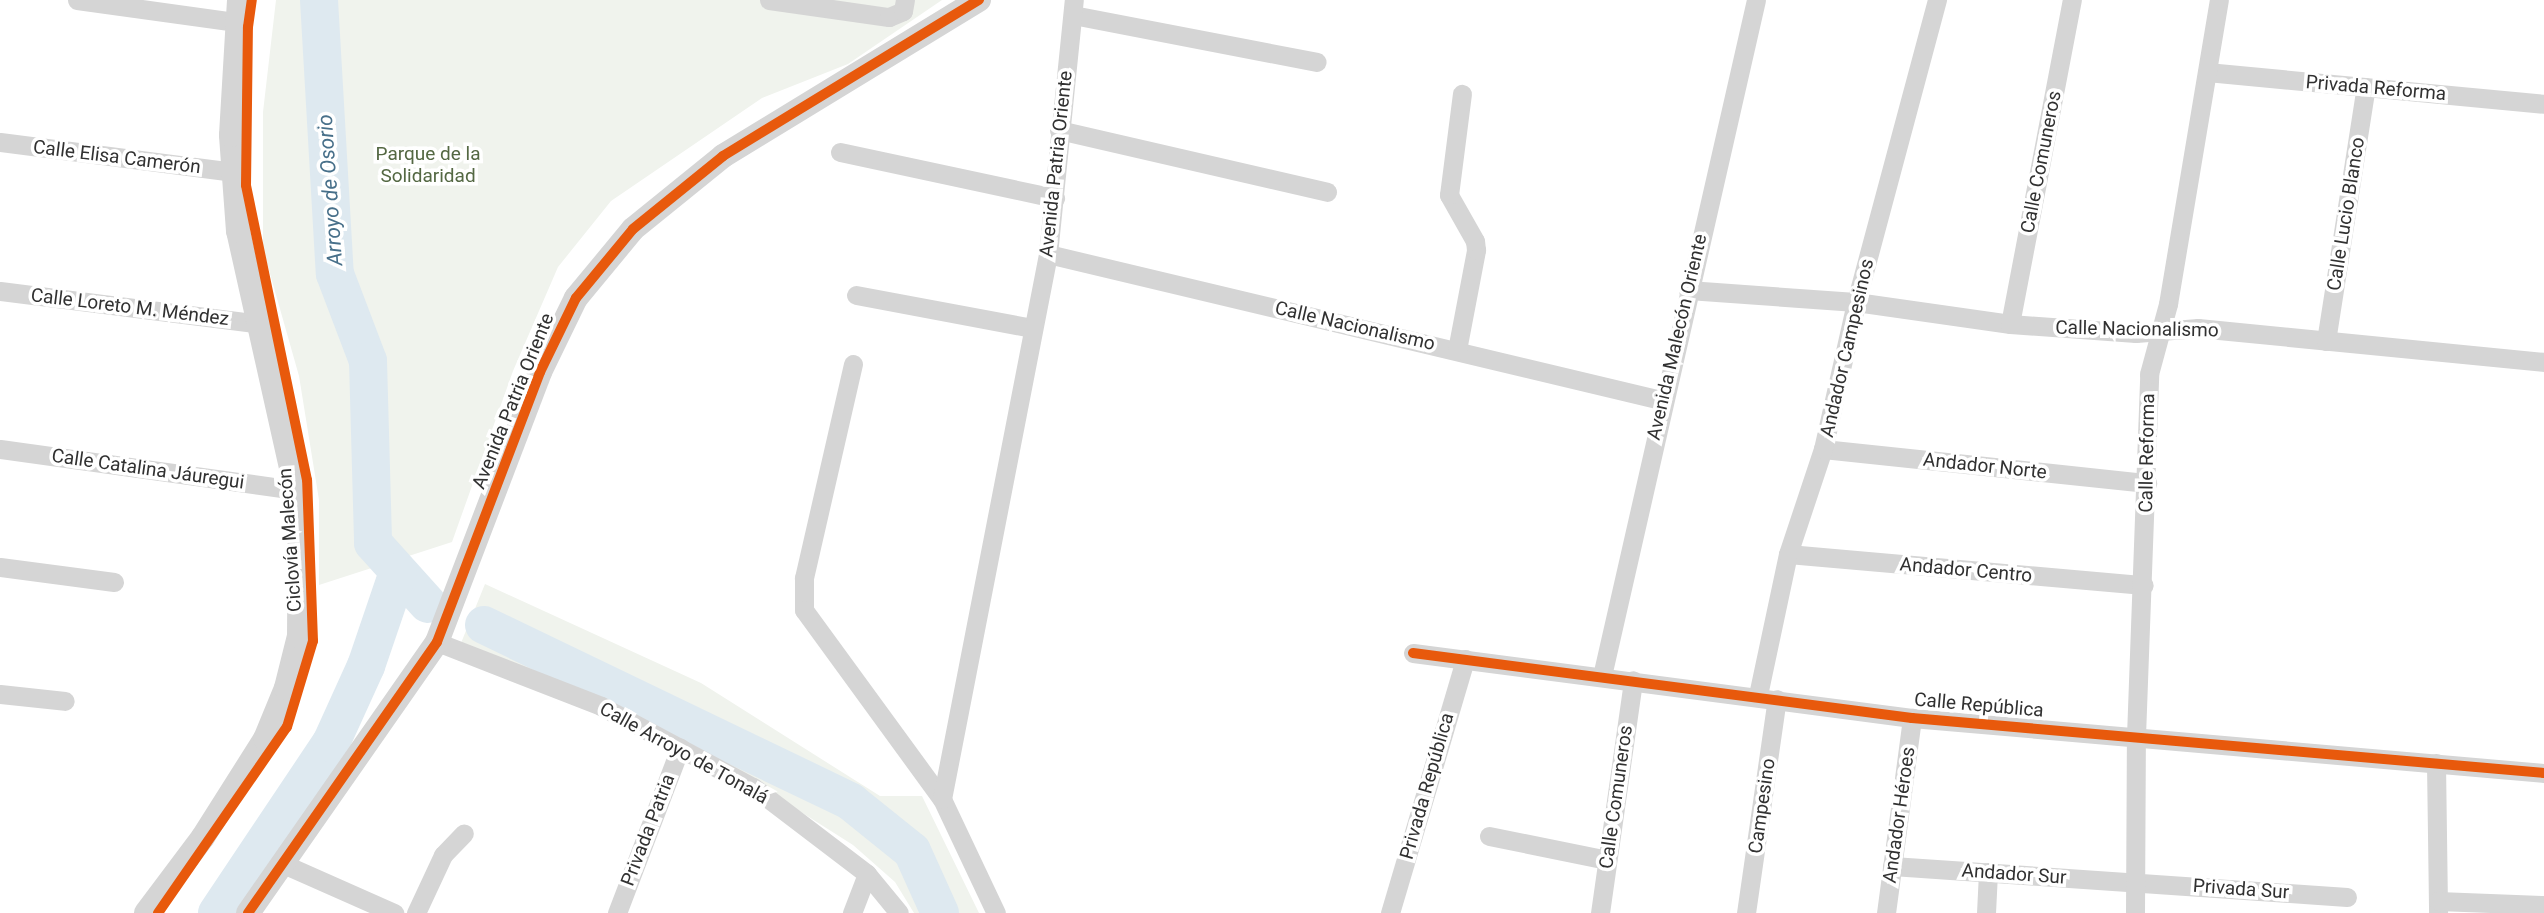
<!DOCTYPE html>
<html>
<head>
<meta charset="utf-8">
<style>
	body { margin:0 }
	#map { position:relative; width:2544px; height:913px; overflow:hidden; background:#fff; font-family:Roboto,sans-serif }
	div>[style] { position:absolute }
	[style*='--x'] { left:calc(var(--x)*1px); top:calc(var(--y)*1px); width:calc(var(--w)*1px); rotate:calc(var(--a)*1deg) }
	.green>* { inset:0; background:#f0f3ed }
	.river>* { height:38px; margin:-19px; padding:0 19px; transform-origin:19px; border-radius:19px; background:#dee9f0 }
	.minor>* { height:19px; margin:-9.5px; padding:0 9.5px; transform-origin:9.5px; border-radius:9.5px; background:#d5d5d5 }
	.tertiary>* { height:24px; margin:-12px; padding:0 12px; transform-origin:12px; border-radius:12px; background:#d5d5d5 }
	.cycleway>* { height:10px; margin:-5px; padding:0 5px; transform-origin:5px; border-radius:5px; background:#e8590c }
	span { translate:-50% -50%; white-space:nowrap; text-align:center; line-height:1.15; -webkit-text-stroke:7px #fff; paint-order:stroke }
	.street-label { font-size:19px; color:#313131 }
	.park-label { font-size:19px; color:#546843 }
	.water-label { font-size:21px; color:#48708a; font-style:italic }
</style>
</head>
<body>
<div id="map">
	<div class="green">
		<div style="clip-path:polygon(276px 0,942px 0,848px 64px,762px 98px,611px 201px,558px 267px,513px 371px,452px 542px,319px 585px,319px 500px,299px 376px,263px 249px,263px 112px)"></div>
		<div style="clip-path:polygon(485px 584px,701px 683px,880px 796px,922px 796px,979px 913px,914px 913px,895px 882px,853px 845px,670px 729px,578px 687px,461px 643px)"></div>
	</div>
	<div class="river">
		<div style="--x:319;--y:0;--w:274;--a:86.7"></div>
		<div style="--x:335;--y:274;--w:93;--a:69.2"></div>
		<div style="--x:368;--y:361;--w:182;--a:88.4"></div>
		<div style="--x:373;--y:543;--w:82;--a:48"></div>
		<div style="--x:484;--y:625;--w:407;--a:25.7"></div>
		<div style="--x:851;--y:802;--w:78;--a:38.8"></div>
		<div style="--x:912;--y:851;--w:68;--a:65.7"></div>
		<div style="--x:217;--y:913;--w:205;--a:-56.2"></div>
		<div style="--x:331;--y:743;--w:85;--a:-65.6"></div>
		<div style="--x:366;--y:666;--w:99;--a:-71.2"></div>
	</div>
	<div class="minor">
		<div style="--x:77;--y:0;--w:161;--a:7.9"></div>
		<div style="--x:769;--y:0;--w:121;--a:8.1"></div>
		<div style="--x:889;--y:17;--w:15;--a:-23"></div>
		<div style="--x:903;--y:11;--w:11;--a:-80"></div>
		<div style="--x:1073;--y:15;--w:248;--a:10.9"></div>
		<div style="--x:2207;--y:72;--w:339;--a:5.4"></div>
		<div style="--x:1059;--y:130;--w:275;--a:13"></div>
		<div style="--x:0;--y:142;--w:236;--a:7.3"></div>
		<div style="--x:840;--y:152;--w:220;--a:12.1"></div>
		<div style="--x:1048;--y:254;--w:630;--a:13.4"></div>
		<div style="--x:1688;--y:290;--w:168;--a:4.1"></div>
		<div style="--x:1856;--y:302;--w:156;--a:8.1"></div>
		<div style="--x:2010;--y:324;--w:126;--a:4.1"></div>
		<div style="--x:2136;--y:333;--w:62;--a:-4.6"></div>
		<div style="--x:2198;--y:328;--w:348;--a:5.6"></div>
		<div style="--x:0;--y:291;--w:263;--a:7.2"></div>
		<div style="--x:856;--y:295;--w:180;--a:10.6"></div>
		<div style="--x:2010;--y:324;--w:330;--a:-79.2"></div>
		<div style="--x:2326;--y:341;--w:257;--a:-81.1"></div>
		<div style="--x:1457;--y:350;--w:102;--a:-79.2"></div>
		<div style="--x:1476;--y:250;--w:9;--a:-96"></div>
		<div style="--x:1475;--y:241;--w:53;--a:-119.5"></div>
		<div style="--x:1449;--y:195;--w:102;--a:-82.7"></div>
		<div style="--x:853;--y:364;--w:220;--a:102.9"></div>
		<div style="--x:804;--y:578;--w:32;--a:90"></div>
		<div style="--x:804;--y:610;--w:234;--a:53.9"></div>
		<div style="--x:942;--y:799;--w:126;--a:64.7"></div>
		<div style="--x:0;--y:449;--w:299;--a:7.9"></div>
		<div style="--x:1823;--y:449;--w:326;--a:6"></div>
		<div style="--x:1788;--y:554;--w:357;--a:5"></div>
		<div style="--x:0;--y:567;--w:115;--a:7.5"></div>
		<div style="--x:437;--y:642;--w:176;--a:21.3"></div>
		<div style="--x:601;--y:706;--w:172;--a:28.1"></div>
		<div style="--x:753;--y:787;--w:143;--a:37.3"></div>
		<div style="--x:867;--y:874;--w:50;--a:50.6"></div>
		<div style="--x:1413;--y:653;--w:503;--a:7.42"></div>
		<div style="--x:1912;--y:718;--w:634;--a:4.97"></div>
		<div style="--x:1602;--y:676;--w:693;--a:-77.17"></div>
		<div style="--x:0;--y:694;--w:65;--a:6.1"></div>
		<div style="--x:1758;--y:695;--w:144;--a:-78"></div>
		<div style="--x:1788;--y:554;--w:111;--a:-71.6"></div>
		<div style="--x:1823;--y:449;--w:151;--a:-77.3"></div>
		<div style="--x:1856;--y:302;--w:313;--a:-75"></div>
		<div style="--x:2436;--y:763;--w:150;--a:89.2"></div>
		<div style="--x:942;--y:799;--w:555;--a:-78.99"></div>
		<div style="--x:1048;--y:254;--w:255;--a:-84.2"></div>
		<div style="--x:1489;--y:836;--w:120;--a:11.5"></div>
		<div style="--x:281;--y:863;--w:124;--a:23.9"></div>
		<div style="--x:1892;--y:866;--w:456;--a:3.9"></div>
		<div style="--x:2438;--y:901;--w:106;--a:2.2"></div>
		<div style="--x:416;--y:913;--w:64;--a:-65"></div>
		<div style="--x:443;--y:855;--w:30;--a:-46"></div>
		<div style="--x:617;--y:913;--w:177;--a:-69.1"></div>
		<div style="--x:852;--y:913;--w:42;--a:-69"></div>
		<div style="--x:1390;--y:913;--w:265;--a:-73.5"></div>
		<div style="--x:1600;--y:913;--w:235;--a:-81.9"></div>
		<div style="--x:1746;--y:913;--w:216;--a:-81.8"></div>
		<div style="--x:1886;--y:913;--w:197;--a:-82.4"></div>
		<div style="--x:1986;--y:913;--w:41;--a:-87.2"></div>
		<div style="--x:2135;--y:913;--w:177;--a:-89.7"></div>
		<div style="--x:2136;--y:736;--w:362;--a:-87.9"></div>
		<div style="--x:2149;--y:374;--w:73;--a:-74.8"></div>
		<div style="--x:2168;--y:304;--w:308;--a:-80.5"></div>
	</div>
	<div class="tertiary">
		<div style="--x:146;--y:913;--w:95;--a:-53.1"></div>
		<div style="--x:203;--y:837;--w:116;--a:-57.7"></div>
		<div style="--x:265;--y:739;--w:55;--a:-67.6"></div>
		<div style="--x:286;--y:688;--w:54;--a:-76"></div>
		<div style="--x:299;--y:636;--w:128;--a:-89.6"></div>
		<div style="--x:300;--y:508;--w:284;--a:-102.6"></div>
		<div style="--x:238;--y:231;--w:96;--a:-94.2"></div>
		<div style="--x:231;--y:135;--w:135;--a:-86.6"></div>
		<div style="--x:248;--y:913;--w:330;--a:-55.1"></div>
		<div style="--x:437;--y:642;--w:289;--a:-69.1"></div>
		<div style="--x:540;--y:372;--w:82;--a:-64.1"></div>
		<div style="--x:576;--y:298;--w:89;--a:-50.4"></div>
		<div style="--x:633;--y:229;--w:116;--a:-39"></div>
		<div style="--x:723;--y:156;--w:300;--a:-31.4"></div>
	</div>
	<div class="cycleway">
		<div style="--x:1413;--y:653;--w:503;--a:7.42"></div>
		<div style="--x:1912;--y:718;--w:634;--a:4.97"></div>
		<div style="--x:158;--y:913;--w:226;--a:-55.3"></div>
		<div style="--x:287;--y:727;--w:90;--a:-73.2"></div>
		<div style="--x:313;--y:641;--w:161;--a:-92.1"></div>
		<div style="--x:307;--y:480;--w:301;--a:-101.7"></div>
		<div style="--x:246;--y:185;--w:158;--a:-89.3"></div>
		<div style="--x:248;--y:27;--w:27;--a:-82"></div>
		<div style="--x:248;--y:913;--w:330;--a:-55.1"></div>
		<div style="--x:437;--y:642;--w:289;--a:-69.1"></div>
		<div style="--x:540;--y:372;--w:82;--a:-64.1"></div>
		<div style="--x:576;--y:298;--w:89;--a:-50.4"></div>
		<div style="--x:633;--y:229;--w:116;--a:-39"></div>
		<div style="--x:723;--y:156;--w:300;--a:-31.4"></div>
	</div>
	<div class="street-label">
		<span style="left:2376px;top:88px;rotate:5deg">Privada Reforma</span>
		<span style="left:117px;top:157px;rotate:7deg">Calle Elisa Camerón</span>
		<span style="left:2041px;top:162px;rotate:-79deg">Calle Comuneros</span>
		<span style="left:1056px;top:164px;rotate:-84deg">Avenida Patria Oriente</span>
		<span style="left:2346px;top:214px;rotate:-81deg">Calle Lucio Blanco</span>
		<span style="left:130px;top:307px;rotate:7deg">Calle Loreto M. Méndez</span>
		<span style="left:1355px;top:326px;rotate:13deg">Calle Nacionalismo</span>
		<span style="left:2137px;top:329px;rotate:1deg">Calle Nacionalismo</span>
		<span style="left:1677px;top:337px;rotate:-77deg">Avenida Malecón Oriente</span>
		<span style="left:1847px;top:348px;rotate:-77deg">Andador Campesinos</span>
		<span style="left:513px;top:401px;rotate:-68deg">Avenida Patria Oriente</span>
		<span style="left:2147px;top:453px;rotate:-89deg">Calle Reforma</span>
		<span style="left:1985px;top:466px;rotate:6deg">Andador Norte</span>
		<span style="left:148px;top:469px;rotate:8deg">Calle Catalina Jáuregui</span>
		<span style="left:290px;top:540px;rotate:-94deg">Ciclovía Malecón</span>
		<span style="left:1966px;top:570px;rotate:5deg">Andador Centro</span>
		<span style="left:1979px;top:705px;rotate:5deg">Calle República</span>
		<span style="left:684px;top:753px;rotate:29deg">Calle Arroyo de Tonalá</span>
		<span style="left:1427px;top:786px;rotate:-74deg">Privada República</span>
		<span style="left:1616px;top:797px;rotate:-82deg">Calle Comuneros</span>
		<span style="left:1762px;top:806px;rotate:-82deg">Campesino</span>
		<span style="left:1899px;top:815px;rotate:-82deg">Andador Héroes</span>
		<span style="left:648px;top:830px;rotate:-69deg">Privada Patria</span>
		<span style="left:2014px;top:874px;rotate:4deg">Andador Sur</span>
		<span style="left:2241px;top:889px;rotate:4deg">Privada Sur</span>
	</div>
	<div class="park-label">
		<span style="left:428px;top:165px">Parque de la<br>Solidaridad</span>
	</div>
	<div class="water-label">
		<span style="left:330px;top:190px;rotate:-94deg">Arroyo de Osorio</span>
	</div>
</div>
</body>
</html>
